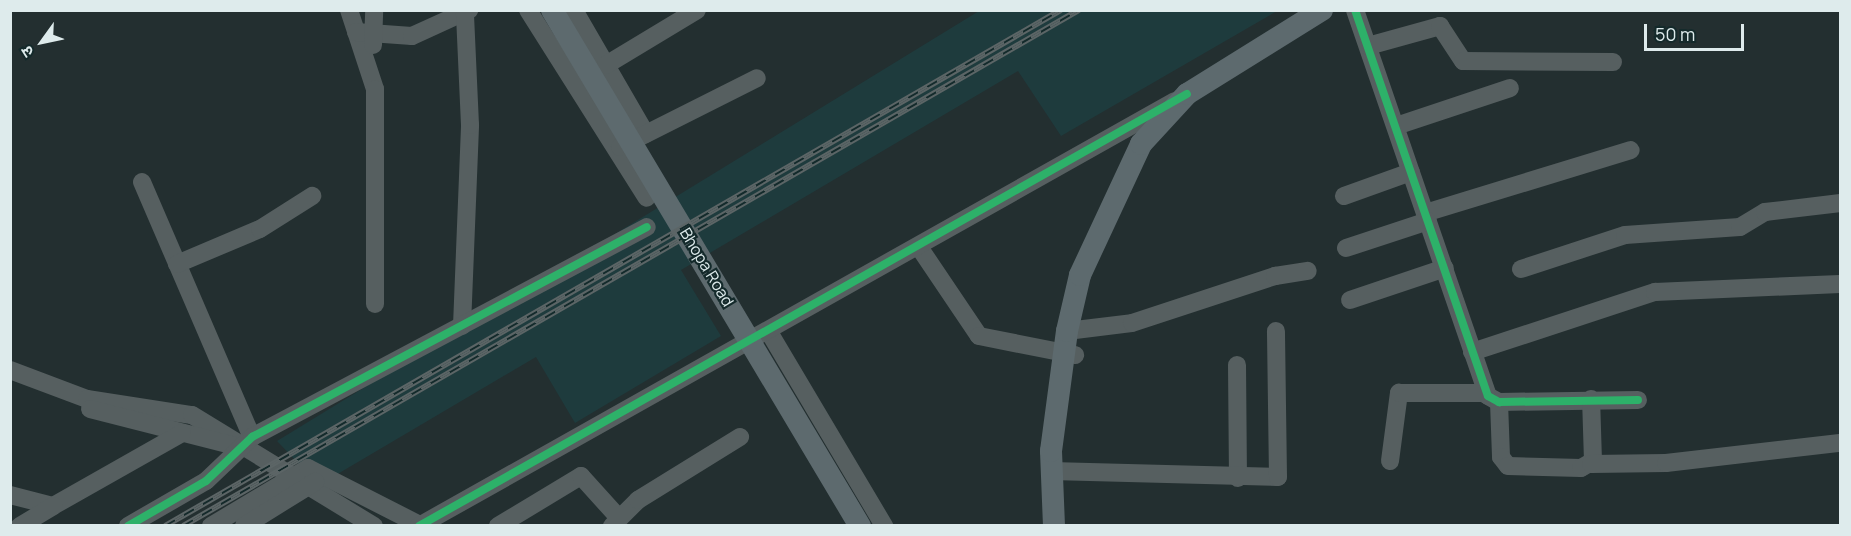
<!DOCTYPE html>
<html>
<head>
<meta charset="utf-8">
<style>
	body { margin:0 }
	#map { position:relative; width:1851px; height:536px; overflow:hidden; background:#232f30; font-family:Manrope,"Noto Sans Devanagari",sans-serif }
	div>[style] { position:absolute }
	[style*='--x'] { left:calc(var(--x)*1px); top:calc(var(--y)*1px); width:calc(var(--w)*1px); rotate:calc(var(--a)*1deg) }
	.built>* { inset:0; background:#1e3b3d }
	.minor>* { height:18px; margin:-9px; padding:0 9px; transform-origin:9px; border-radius:9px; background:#565f60 }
	.major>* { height:22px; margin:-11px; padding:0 11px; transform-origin:11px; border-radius:11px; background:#5d6a6e }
	.rail>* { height:6px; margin-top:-3px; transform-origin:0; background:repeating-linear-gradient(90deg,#142a2b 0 11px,#5c6566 0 22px); box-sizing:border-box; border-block:2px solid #5c6566 }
	.cycleway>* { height:8px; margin:-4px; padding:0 4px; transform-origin:4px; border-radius:4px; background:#2db169 }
	span { translate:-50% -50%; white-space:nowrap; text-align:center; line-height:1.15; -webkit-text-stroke:4.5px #142a2b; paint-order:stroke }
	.street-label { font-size:16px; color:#deebec }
	.frame { position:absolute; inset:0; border:12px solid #deebec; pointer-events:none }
	.north { position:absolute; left:12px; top:12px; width:60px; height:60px; -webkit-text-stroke:4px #142a2b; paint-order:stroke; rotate:237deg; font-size:16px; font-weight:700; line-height:24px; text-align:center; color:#deebec }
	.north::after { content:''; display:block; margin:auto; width:21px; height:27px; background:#deebec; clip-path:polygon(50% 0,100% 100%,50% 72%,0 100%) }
	.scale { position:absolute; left:1644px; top:24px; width:100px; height:27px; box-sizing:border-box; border:3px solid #deebec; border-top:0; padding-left:8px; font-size:18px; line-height:21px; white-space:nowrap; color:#deebec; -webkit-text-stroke:4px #142a2b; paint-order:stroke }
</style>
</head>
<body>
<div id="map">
	<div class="built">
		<div style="clip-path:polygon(979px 11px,1277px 11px,1061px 136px,1018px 71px,681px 270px,721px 336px,575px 423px,536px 357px,319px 485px,277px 441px)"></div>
	</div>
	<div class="minor">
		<div style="--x:349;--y:10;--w:83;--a:71.8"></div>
		<div style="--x:375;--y:89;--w:215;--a:90"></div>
		<div style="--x:528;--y:10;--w:222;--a:57.7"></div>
		<div style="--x:574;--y:10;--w:143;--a:59.9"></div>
		<div style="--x:1355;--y:10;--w:408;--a:71"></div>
		<div style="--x:1488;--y:396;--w:13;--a:29"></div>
		<div style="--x:1499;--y:402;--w:139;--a:-0.8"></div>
		<div style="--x:356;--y:32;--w:56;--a:4.1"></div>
		<div style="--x:412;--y:36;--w:63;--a:-24.5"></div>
		<div style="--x:373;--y:45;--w:35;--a:-88"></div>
		<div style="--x:1368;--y:46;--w:75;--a:-15.5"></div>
		<div style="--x:1440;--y:26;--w:42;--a:56.7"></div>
		<div style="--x:1463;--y:61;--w:150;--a:0.4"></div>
		<div style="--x:606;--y:65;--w:106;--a:-31.1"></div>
		<div style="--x:1396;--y:126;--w:120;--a:-18.4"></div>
		<div style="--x:620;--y:147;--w:153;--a:-26.7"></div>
		<div style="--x:142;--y:182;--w:278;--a:66.7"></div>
		<div style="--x:1344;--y:196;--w:71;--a:-19.7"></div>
		<div style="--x:1425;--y:213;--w:215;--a:-17"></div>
		<div style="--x:919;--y:247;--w:107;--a:56"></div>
		<div style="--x:979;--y:336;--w:98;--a:11.2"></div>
		<div style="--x:1346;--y:248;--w:86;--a:-18.2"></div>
		<div style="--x:177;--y:264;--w:90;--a:-22.9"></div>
		<div style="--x:260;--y:229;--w:62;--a:-32.4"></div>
		<div style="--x:1521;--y:269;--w:109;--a:-18.1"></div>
		<div style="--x:1625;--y:235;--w:115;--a:-4"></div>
		<div style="--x:1740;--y:227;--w:29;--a:-31"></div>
		<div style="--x:1765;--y:212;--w:76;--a:-6.8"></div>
		<div style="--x:1350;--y:300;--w:100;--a:-18.6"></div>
		<div style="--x:462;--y:326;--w:201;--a:-87.7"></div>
		<div style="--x:470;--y:125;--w:112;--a:-92.6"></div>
		<div style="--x:1067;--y:331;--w:65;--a:-7"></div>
		<div style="--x:1132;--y:323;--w:151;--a:-18.2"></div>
		<div style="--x:1275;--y:276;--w:33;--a:-9"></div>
		<div style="--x:769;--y:332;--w:226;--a:59.3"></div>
		<div style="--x:1472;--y:352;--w:193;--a:-18.2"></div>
		<div style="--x:1655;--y:292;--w:185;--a:-2.5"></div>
		<div style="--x:1237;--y:365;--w:113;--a:89.5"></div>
		<div style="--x:10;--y:370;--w:82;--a:20.6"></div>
		<div style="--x:87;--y:399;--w:106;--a:8.7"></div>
		<div style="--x:192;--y:415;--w:213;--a:31.4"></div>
		<div style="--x:1499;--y:402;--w:55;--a:87.9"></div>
		<div style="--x:1501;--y:457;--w:11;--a:52"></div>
		<div style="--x:1508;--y:466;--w:73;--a:1.6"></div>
		<div style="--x:1581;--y:468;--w:14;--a:-30"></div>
		<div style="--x:1593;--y:461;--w:62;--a:-91.8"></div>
		<div style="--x:90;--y:409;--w:154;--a:14.3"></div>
		<div style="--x:1390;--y:461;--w:69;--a:-82.5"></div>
		<div style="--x:1399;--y:393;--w:87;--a:0"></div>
		<div style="--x:1591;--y:464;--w:75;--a:-0.8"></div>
		<div style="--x:1666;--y:463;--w:175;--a:-6.6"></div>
		<div style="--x:1051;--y:471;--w:227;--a:1.5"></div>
		<div style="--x:1278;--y:477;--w:146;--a:-90.8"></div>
		<div style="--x:10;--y:495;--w:44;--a:14.3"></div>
		<div style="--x:53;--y:506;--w:148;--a:-29.5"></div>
		<div style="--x:20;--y:526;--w:39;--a:-31"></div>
		<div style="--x:128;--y:526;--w:90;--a:-30"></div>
		<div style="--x:206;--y:481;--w:64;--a:-43.7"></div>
		<div style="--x:252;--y:437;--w:447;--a:-28"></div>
		<div style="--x:211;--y:526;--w:113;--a:-30.9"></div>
		<div style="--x:308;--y:468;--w:126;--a:27"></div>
		<div style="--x:244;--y:526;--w:84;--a:-31.8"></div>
		<div style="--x:419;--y:526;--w:867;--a:-29.34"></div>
		<div style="--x:498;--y:526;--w:97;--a:-31.1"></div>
		<div style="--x:581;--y:476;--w:55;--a:47.9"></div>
		<div style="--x:612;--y:526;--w:37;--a:-45"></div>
		<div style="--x:638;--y:500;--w:120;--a:-31.7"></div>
	</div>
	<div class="major">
		<div style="--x:552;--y:10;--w:601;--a:59.17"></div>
		<div style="--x:1054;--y:526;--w:75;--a:-92.3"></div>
		<div style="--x:1051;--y:451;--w:121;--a:-82.4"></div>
		<div style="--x:1067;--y:331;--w:57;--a:-76.9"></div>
		<div style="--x:1080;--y:275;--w:145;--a:-65"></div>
		<div style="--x:1141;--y:144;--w:68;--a:-47.4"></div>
		<div style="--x:1187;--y:94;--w:159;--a:-31.9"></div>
	</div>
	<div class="rail">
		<div style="--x:165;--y:526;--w:1034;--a:-29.94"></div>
		<div style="--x:183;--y:526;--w:1034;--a:-29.94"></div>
	</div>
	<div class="cycleway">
		<div style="--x:1355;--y:10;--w:408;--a:71"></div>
		<div style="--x:1488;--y:396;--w:13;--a:29"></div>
		<div style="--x:1499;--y:402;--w:139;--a:-0.8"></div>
		<div style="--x:128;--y:526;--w:90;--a:-30"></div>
		<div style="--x:206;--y:481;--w:64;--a:-43.7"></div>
		<div style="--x:252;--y:437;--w:447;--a:-28"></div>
		<div style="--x:419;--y:526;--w:881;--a:-29.36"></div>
	</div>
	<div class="street-label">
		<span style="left:707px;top:267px;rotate:59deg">Bhopa Road</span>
	</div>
	<div class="frame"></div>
	<div class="north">उ</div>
	<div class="scale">50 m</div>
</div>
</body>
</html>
